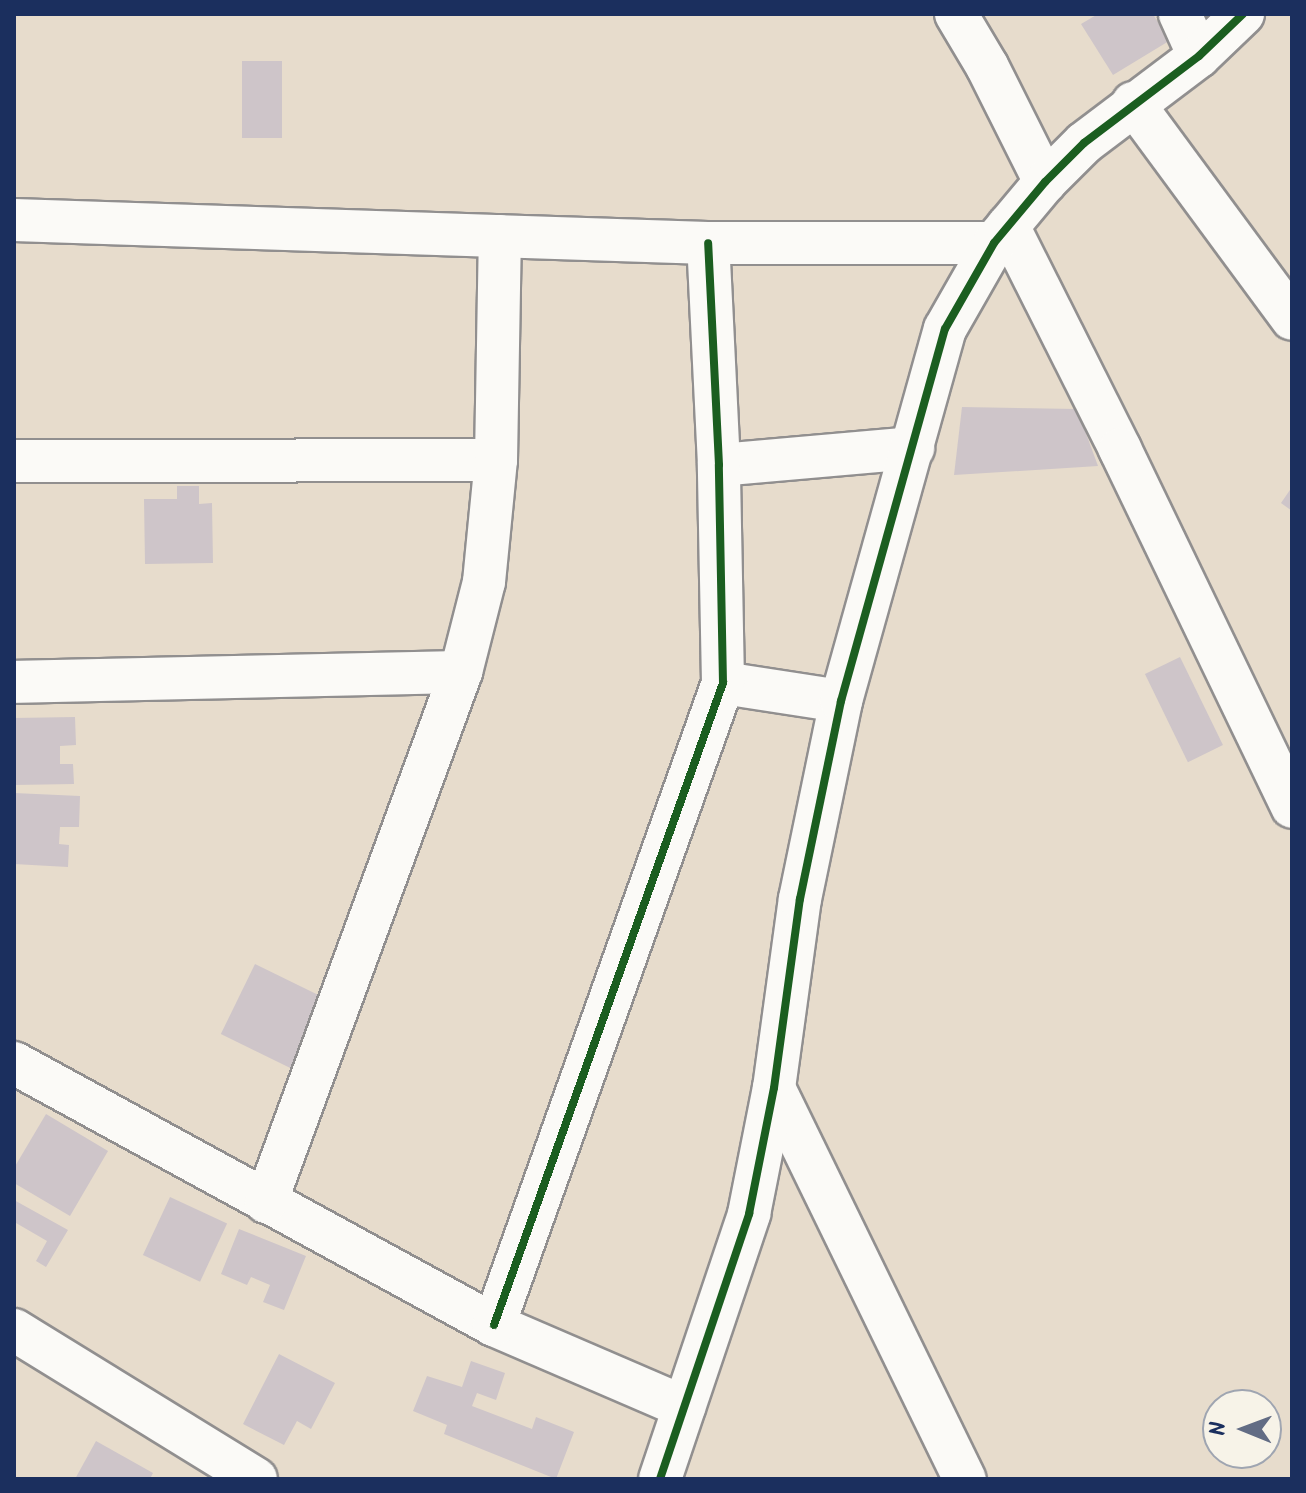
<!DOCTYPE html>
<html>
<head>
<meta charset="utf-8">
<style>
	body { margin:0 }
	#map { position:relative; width:1306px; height:1493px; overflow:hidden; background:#e7dccc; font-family:Kalam,sans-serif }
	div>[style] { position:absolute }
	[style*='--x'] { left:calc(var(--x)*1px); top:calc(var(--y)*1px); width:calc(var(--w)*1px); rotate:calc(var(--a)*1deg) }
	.building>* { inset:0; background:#cec5c9; transform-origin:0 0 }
	.roads { filter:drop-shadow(2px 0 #918f8f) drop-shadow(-2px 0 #918f8f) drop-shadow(0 2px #918f8f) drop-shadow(0 -2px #918f8f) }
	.street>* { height:42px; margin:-21px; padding:0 21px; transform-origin:21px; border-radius:21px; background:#fbfaf7 }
	.cycleway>* { height:8px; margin:-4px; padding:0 4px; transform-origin:4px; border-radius:4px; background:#1b5e20 }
	span { translate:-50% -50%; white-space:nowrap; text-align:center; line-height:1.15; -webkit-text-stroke:6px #f7f3e8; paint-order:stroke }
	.frame { position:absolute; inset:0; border:16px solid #1b2f5e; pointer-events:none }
	.north { position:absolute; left:1202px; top:1389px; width:80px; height:80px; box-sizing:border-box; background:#f7f3e8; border:2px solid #9fa5b1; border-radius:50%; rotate:271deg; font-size:22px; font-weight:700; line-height:32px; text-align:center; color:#1b2f5e }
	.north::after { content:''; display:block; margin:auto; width:28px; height:36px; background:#626c84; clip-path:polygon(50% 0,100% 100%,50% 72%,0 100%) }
</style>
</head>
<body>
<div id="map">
	<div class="building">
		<div style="clip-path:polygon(1098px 14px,1153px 14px,1169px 41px,1113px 75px,1081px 24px)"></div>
		<div style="left:282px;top:61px;width:77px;height:40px;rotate:90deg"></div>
		<div style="clip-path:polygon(962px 407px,1077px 409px,1098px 466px,954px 475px)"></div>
		<div style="clip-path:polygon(177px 486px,199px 486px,199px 504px,212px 503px,213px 563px,145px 564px,144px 499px,177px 499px)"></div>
		<div style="clip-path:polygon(1292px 487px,1292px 511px,1281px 503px)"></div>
		<div style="left:1180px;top:657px;width:98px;height:39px;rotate:64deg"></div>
		<div style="clip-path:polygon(75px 717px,76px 745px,60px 746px,60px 764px,73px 764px,74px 784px,14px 785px,14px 718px)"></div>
		<div style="clip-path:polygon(14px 793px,80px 796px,79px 827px,60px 827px,59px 844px,69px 845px,68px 867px,14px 864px)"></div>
		<div style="left:255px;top:964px;width:79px;height:78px;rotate:26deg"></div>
		<div style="clip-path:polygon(46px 1114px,108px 1151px,70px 1216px,14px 1183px,14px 1168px)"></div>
		<div style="left:170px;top:1197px;width:63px;height:64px;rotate:25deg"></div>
		<div style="clip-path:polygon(14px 1200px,68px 1230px,46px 1267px,36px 1261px,47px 1241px,16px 1223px,14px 1227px)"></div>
		<div style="clip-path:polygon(239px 1229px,306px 1256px,284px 1310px,263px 1302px,270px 1285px,251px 1277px,247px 1285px,221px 1274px)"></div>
		<div style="clip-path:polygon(279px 1354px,335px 1383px,311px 1429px,297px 1421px,284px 1445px,243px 1424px)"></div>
		<div style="clip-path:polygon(471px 1361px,505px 1373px,496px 1400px,477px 1393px,472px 1406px,532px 1429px,536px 1417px,574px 1432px,556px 1479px,444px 1434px,447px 1425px,413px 1411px,427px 1376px,462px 1387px)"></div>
		<div style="clip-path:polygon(96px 1441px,153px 1473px,150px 1479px,75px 1479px)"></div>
	</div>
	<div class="roads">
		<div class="street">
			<div style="--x:956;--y:14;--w:61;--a:59.2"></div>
			<div style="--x:987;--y:66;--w:130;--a:63.4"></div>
			<div style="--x:1180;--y:14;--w:46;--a:65.7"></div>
			<div style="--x:1133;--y:103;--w:268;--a:53.6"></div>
			<div style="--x:14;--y:220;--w:694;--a:1.9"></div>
			<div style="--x:708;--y:243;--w:286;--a:0"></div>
			<div style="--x:1008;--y:226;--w:250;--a:63.3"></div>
			<div style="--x:1120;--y:449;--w:397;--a:64.3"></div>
			<div style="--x:14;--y:461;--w:482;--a:-0.1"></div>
			<div style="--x:719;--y:465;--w:195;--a:-5"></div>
			<div style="--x:14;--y:682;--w:447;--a:-1.3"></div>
			<div style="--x:723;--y:683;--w:119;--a:8.7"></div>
			<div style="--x:14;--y:1063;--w:547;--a:28.63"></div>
			<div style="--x:494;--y:1325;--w:207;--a:23.3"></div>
			<div style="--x:774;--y:1088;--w:435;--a:64"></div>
			<div style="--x:266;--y:1202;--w:565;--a:-69.8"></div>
			<div style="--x:461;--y:672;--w:93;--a:-75.7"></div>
			<div style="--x:484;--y:582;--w:123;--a:-84.4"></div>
			<div style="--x:496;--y:460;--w:224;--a:-89"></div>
			<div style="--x:494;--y:1325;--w:682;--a:-70.37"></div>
			<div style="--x:723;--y:683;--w:218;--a:-91.1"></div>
			<div style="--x:719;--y:465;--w:222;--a:-92.8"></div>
			<div style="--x:14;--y:1330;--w:284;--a:31.6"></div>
			<div style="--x:660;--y:1479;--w:280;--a:-71.4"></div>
			<div style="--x:749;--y:1214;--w:128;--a:-78.8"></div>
			<div style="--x:774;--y:1088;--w:191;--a:-82.2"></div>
			<div style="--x:800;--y:899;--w:202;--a:-78.3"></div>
			<div style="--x:841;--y:701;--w:386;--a:-74.4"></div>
			<div style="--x:945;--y:329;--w:99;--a:-60.3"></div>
			<div style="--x:994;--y:243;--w:80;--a:-50.1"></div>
			<div style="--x:1045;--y:182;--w:55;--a:-45"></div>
			<div style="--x:1084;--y:143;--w:144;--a:-37.1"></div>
			<div style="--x:1199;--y:56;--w:61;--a:-43.7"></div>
		</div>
	</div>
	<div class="cycleway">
		<div style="--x:494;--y:1325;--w:682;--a:-70.37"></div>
		<div style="--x:723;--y:683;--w:218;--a:-91.1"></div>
		<div style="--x:719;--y:465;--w:222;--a:-92.8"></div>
		<div style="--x:660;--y:1479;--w:280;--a:-71.4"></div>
		<div style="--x:749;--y:1214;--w:128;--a:-78.8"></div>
		<div style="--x:774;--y:1088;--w:191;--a:-82.2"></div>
		<div style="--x:800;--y:899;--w:202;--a:-78.3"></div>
		<div style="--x:841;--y:701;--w:386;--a:-74.4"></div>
		<div style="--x:945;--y:329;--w:99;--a:-60.3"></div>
		<div style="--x:994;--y:243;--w:80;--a:-50.1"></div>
		<div style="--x:1045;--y:182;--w:55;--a:-45"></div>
		<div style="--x:1084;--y:143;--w:144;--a:-37.1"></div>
		<div style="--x:1199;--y:56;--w:61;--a:-43.7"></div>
	</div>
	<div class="frame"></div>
	<div class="north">N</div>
</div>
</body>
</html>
